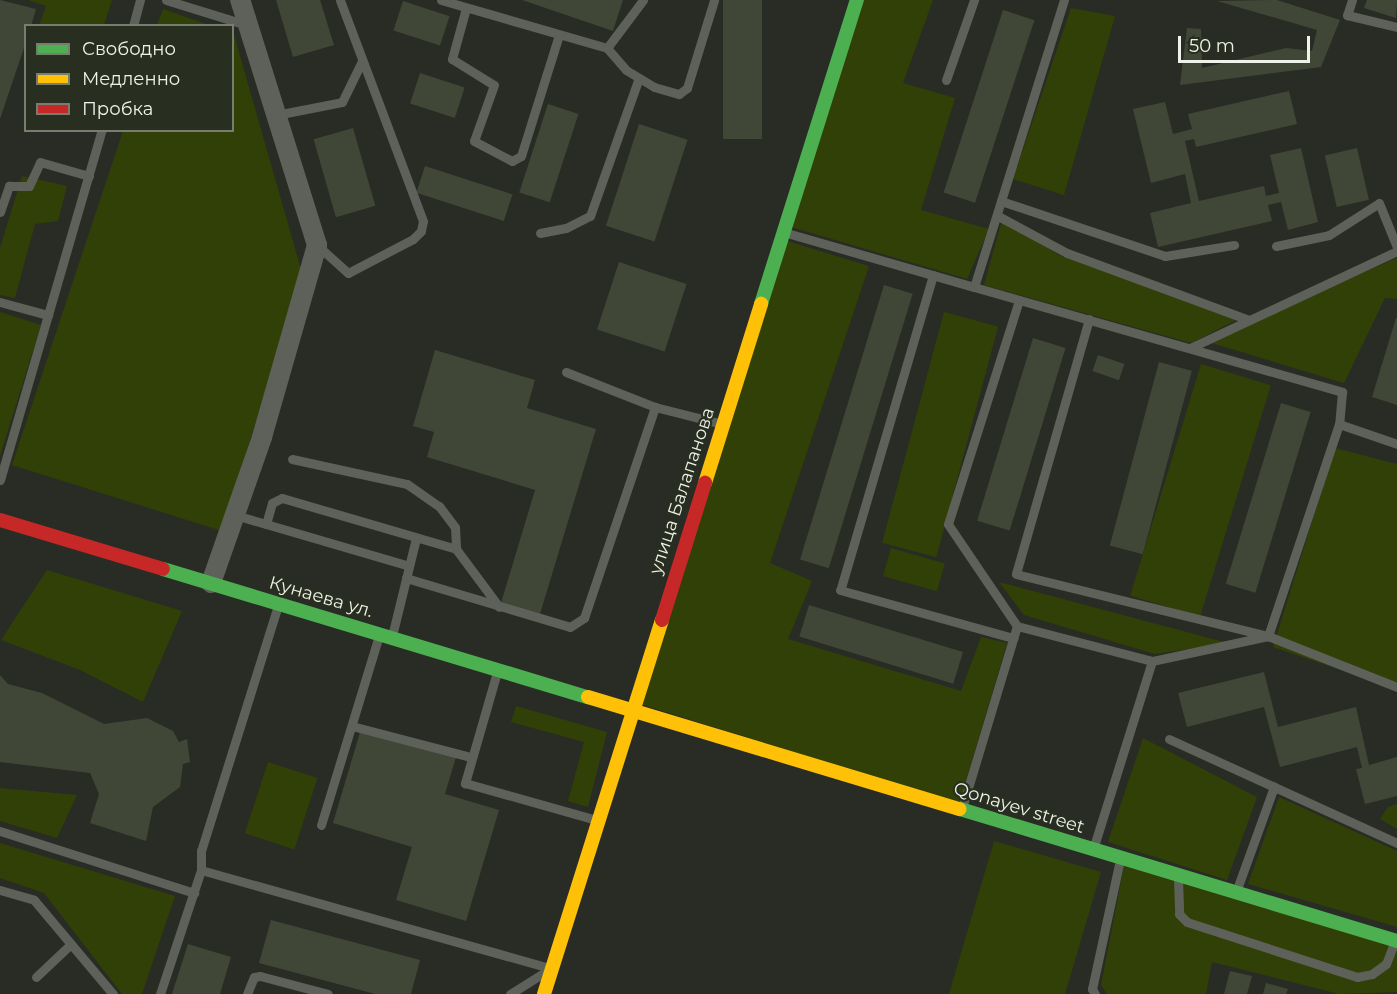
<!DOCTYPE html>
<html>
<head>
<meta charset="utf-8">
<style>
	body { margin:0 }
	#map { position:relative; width:1397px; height:994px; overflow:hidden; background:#282c24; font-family:Montserrat,sans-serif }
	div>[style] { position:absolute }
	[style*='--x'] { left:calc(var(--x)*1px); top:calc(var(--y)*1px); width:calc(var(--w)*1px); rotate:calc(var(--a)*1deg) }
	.green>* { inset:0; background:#314007; transform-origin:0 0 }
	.building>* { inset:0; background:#414736; transform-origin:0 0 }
	.lane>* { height:9px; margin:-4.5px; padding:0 4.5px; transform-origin:4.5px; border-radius:4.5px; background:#5e605a }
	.street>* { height:20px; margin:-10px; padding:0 10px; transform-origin:10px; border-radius:10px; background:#5e605a }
	.fast>* { height:14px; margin:-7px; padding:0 7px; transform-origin:7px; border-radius:7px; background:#4caf50 }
	.slow>* { height:14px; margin:-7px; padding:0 7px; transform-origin:7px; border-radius:7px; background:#ffc107 }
	.jam>* { height:14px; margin:-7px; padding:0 7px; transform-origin:7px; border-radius:7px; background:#c62828 }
	span { translate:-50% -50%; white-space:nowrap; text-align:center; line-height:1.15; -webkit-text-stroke:4.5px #292f20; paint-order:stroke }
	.street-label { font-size:18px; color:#eef2e8 }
	.legend { position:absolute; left:24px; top:24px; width:210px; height:108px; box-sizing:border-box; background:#292f20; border:2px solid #787d70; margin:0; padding:8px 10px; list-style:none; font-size:18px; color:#eef2e8 }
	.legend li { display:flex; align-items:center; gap:12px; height:30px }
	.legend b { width:30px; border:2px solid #787d70 }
	.scale { position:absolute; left:1178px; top:36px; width:132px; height:27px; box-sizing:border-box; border:3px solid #eef2e8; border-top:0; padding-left:8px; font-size:18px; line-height:21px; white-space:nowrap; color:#eef2e8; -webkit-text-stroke:4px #292f20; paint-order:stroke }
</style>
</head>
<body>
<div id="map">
	<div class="green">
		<div style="clip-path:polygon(28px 0,112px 0,104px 25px,39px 26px,46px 6px)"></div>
		<div style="clip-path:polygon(864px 0,933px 0,903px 83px,955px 98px,921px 210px,989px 229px,967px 279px,788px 226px)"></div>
		<div style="clip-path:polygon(1071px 8px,1115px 16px,1064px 195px,1013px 179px)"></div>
		<div style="clip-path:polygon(163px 9px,209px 25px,157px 25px)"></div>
		<div style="clip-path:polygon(234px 35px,302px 273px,222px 531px,12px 465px,123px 131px,232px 130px)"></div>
		<div style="clip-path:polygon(22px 176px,67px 186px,58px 221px,35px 224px,15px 298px,0 295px,0 248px)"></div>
		<div style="clip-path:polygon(1002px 220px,1059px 255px,1236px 320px,1191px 343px,984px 285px)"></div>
		<div style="clip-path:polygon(787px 241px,869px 266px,770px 563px,812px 581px,788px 639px,961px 691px,981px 637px,1007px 643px,959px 804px,637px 703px)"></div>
		<div style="clip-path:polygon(1397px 258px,1397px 299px,1385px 298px,1344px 383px,1205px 341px)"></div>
		<div style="clip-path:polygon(0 312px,41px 325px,0 456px)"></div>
		<div style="left:944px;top:312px;width:56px;height:239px;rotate:15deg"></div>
		<div style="left:1201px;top:364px;width:73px;height:242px;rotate:17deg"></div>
		<div style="clip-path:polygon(1335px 448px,1397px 464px,1397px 689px,1273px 647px)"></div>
		<div style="left:891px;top:548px;width:56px;height:29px;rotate:16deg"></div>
		<div style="clip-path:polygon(47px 570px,182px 611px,143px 702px,80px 670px,1px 640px)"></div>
		<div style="clip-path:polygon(999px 582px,1228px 643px,1155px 654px,1024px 615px)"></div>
		<div style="clip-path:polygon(516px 706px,607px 732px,588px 807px,568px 801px,584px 742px,511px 722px)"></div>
		<div style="clip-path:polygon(1143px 738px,1257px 797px,1227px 880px,1108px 842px)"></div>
		<div style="left:268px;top:762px;width:52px;height:75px;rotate:18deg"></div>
		<div style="clip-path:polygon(0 788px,77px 795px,57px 838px,0 821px)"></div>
		<div style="clip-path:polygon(1279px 797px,1397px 851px,1397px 927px,1248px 884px)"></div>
		<div style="clip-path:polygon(1397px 804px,1397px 829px,1380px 819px,1388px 807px)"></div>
		<div style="clip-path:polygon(994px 841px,1101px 872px,1065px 994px,949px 994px)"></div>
		<div style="clip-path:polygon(0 843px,175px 896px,142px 994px,122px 994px,44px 893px,0 878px)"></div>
		<div style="clip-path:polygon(1124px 866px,1397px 948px,1397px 992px,1339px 994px,1212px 962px,1206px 994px,1107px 994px,1101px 985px)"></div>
	</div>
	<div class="building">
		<div style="clip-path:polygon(0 0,36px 9px,31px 26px,26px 26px,26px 42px,0 119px)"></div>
		<div style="clip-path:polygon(276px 0,320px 0,334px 45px,293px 57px)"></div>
		<div style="clip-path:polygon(522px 0,623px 0,613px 31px)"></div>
		<div style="left:723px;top:0;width:39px;height:139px"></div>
		<div style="clip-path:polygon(1277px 0,1340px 20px,1321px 67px,1180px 85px,1187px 28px,1201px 29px,1202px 68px,1286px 48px,1312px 51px,1317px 30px,1217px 1px)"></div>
		<div style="clip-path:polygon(1367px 0,1397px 0,1396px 18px,1364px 8px)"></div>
		<div style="left:403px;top:1px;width:49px;height:31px;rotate:18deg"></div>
		<div style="left:1003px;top:10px;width:33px;height:192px;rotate:18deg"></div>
		<div style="left:420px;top:73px;width:47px;height:32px;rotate:18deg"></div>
		<div style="clip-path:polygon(1289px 91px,1297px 124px,1196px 147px,1194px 139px,1185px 141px,1199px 201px,1264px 186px,1266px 196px,1279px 193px,1270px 155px,1301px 148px,1318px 222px,1288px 230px,1281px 202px,1268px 205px,1272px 221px,1158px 247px,1150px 213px,1191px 203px,1185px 174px,1151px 183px,1133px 109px,1165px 102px,1173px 134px,1192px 129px,1188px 114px)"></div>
		<div style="left:548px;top:104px;width:32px;height:93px;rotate:18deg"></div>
		<div style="left:639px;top:124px;width:51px;height:107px;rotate:18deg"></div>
		<div style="left:353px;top:128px;width:81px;height:41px;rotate:74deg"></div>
		<div style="left:1357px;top:148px;width:53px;height:33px;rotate:77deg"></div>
		<div style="left:425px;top:166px;width:92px;height:28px;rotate:18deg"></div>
		<div style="left:619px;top:262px;width:71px;height:71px;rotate:18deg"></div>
		<div style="left:884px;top:285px;width:30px;height:287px;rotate:17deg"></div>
		<div style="clip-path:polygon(1396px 318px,1397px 318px,1397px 405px,1372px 397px)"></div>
		<div style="left:1033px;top:338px;width:34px;height:191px;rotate:17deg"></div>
		<div style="clip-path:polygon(435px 350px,535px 380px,527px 408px,596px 429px,540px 614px,501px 603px,535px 490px,427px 457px,434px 432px,413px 426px)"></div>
		<div style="left:1098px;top:355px;width:28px;height:17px;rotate:19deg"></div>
		<div style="left:1159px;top:362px;width:34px;height:190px;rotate:15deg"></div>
		<div style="left:1281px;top:403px;width:31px;height:189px;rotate:17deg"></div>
		<div style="left:809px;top:605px;width:161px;height:33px;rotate:17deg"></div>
		<div style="clip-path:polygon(1264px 672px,1278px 727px,1356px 707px,1369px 765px,1397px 757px,1397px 796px,1365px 804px,1356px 769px,1362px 768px,1357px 747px,1280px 767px,1264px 707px,1187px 727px,1178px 693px)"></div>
		<div style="clip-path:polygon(0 675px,8px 684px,42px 693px,104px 724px,147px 718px,173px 731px,179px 742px,187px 739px,190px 762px,183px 764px,180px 787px,153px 807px,146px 841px,90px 823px,99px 794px,90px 773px,0 762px)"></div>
		<div style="clip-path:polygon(361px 729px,456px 757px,445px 794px,499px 810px,466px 921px,396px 900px,412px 847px,333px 823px)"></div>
		<div style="clip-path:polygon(271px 920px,420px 960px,411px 994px,375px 994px,259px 963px)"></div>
		<div style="clip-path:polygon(188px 944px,231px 957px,220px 994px,172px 994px)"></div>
		<div style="clip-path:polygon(1230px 971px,1252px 976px,1247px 994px,1224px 994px)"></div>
		<div style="clip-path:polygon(1266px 983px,1288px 989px,1286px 994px,1263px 994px)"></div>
	</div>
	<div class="lane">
		<div style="--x:166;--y:0;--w:85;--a:17.2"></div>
		<div style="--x:441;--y:0;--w:173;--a:16.1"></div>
		<div style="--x:607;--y:48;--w:60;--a:-53.1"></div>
		<div style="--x:1352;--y:0;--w:16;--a:108"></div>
		<div style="--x:1347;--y:15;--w:51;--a:13.5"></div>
		<div style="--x:466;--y:8;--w:53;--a:105.4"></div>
		<div style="--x:452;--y:59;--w:49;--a:31.8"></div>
		<div style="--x:494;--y:85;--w:59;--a:109.7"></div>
		<div style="--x:474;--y:141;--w:43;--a:27.8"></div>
		<div style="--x:512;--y:161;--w:10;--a:-29"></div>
		<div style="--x:521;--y:156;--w:127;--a:-72.6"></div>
		<div style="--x:133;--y:26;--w:27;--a:-75"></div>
		<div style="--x:607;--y:48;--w:29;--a:49"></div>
		<div style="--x:626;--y:70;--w:33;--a:31"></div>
		<div style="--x:654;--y:87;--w:26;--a:16"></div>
		<div style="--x:679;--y:94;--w:10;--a:-37"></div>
		<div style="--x:687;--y:88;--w:92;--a:-72.9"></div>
		<div style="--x:946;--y:80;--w:85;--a:-70.7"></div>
		<div style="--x:276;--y:115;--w:67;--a:-11.1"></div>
		<div style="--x:342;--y:102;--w:46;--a:-64"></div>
		<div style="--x:1001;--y:201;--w:173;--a:18.5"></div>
		<div style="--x:1165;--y:256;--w:70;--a:-9.1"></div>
		<div style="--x:0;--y:212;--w:28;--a:-71"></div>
		<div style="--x:9;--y:186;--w:20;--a:0"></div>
		<div style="--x:29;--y:186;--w:26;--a:-65"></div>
		<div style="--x:40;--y:162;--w:51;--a:15.9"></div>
		<div style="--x:998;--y:216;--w:78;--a:28.2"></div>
		<div style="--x:1067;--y:253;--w:194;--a:20.2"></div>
		<div style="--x:540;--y:233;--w:26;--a:-11"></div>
		<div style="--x:566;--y:228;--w:27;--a:-27"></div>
		<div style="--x:590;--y:216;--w:146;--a:-70.5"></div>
		<div style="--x:787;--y:233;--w:195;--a:16.1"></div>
		<div style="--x:974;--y:287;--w:301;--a:-72.6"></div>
		<div style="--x:317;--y:245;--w:42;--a:42.1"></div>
		<div style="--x:348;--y:273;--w:73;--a:-27.6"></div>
		<div style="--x:413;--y:239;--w:11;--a:-45"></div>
		<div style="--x:421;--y:231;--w:10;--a:-79"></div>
		<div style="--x:423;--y:221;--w:236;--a:-110.6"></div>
		<div style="--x:1276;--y:246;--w:54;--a:-11.7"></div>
		<div style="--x:1329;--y:235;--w:59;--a:-32.6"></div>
		<div style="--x:1379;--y:203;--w:48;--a:67.8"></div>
		<div style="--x:933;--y:275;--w:328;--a:106.4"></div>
		<div style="--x:840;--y:590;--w:180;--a:15.5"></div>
		<div style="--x:974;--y:287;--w:383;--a:15.9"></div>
		<div style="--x:1342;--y:392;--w:32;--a:95"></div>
		<div style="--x:1339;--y:424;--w:224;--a:108.5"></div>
		<div style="--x:1268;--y:636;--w:119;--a:167.8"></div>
		<div style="--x:1152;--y:661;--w:194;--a:107.4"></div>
		<div style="--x:0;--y:302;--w:50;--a:15.2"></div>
		<div style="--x:1089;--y:319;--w:265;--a:106"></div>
		<div style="--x:1016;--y:574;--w:260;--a:13.8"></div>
		<div style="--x:1268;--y:636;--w:139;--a:21.6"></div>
		<div style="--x:1190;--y:348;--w:229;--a:-25.1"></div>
		<div style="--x:566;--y:372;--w:96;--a:21.5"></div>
		<div style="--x:655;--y:407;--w:69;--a:14.2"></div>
		<div style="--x:1339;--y:424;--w:61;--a:19"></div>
		<div style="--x:292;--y:459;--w:118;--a:12.3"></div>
		<div style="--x:407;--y:484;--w:39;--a:35"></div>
		<div style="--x:439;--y:506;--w:26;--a:53"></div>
		<div style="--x:455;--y:527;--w:22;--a:87"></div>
		<div style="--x:0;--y:480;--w:365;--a:-73.8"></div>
		<div style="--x:235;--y:515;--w:181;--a:16.3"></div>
		<div style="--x:266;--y:524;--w:22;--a:-74"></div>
		<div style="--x:272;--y:503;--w:11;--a:-27"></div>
		<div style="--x:282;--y:498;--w:181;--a:16.3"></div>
		<div style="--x:456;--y:549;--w:72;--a:53.4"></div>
		<div style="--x:406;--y:578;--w:171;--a:16.6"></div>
		<div style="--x:570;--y:627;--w:17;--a:-33"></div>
		<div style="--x:584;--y:618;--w:223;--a:-71.4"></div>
		<div style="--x:1017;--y:626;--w:123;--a:-124.1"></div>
		<div style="--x:948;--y:524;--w:235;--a:-72.4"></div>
		<div style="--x:392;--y:636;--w:101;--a:-76.2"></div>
		<div style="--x:497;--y:672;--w:116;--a:106.1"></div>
		<div style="--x:465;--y:783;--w:137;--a:15.7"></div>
		<div style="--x:352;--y:726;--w:122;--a:14.7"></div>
		<div style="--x:1169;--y:739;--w:251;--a:24.5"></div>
		<div style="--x:962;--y:808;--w:190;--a:-73.2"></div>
		<div style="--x:1017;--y:626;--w:139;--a:14.5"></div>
		<div style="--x:321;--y:825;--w:199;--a:-73"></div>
		<div style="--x:0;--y:831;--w:204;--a:17.7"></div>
		<div style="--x:201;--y:870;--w:19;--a:-90"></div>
		<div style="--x:201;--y:851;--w:257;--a:-72.6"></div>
		<div style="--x:1178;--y:879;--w:35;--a:88"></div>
		<div style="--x:1179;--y:914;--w:11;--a:45"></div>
		<div style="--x:1187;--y:922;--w:179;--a:17.9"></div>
		<div style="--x:1357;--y:977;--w:15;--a:-11"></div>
		<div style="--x:1372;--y:974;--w:17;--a:-36"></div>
		<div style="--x:1386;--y:964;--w:22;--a:-69"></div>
		<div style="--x:1237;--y:889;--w:109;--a:-70.1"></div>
		<div style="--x:0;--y:890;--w:35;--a:16"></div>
		<div style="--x:34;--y:900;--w:123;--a:50"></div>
		<div style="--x:36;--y:977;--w:48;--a:-43.3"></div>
		<div style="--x:160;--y:994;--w:131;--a:-71.7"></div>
		<div style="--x:201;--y:870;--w:362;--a:15.7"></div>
		<div style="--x:247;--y:994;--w:18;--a:-68"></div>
		<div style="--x:254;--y:977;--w:6;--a:-9"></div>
		<div style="--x:260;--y:976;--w:70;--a:14.8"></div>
		<div style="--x:510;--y:994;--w:40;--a:-32"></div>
		<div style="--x:1095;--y:994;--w:6;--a:-121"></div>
		<div style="--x:1092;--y:989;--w:132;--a:-77.8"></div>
	</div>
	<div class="street">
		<div style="--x:211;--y:583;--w:155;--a:-70.7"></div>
		<div style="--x:262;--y:437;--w:200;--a:-74"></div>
		<div style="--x:317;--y:245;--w:257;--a:-107.4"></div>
	</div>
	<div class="fast">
		<div style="--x:761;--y:304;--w:319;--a:-72.5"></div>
		<div style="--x:163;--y:569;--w:444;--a:16.8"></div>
		<div style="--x:960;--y:809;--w:457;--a:16.8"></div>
	</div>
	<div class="slow">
		<div style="--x:705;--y:483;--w:188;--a:-72.6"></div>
		<div style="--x:588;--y:697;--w:388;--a:16.8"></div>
		<div style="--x:544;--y:994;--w:392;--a:-72.5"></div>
	</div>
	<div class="jam">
		<div style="--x:0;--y:520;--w:170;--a:16.7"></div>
		<div style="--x:662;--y:620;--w:144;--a:-72.6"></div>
	</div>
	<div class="street-label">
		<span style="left:682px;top:491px;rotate:-72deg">улица Балапанова</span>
		<span style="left:321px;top:597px;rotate:16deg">Кунаева ул.</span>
		<span style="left:1019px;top:808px;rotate:17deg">Qonayev street</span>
	</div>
	<ul class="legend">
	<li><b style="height:8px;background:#4caf50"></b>Свободно</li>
	<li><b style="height:8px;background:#ffc107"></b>Медленно</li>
	<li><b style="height:8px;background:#c62828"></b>Пробка</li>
	</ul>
	<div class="scale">50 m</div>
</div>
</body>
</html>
